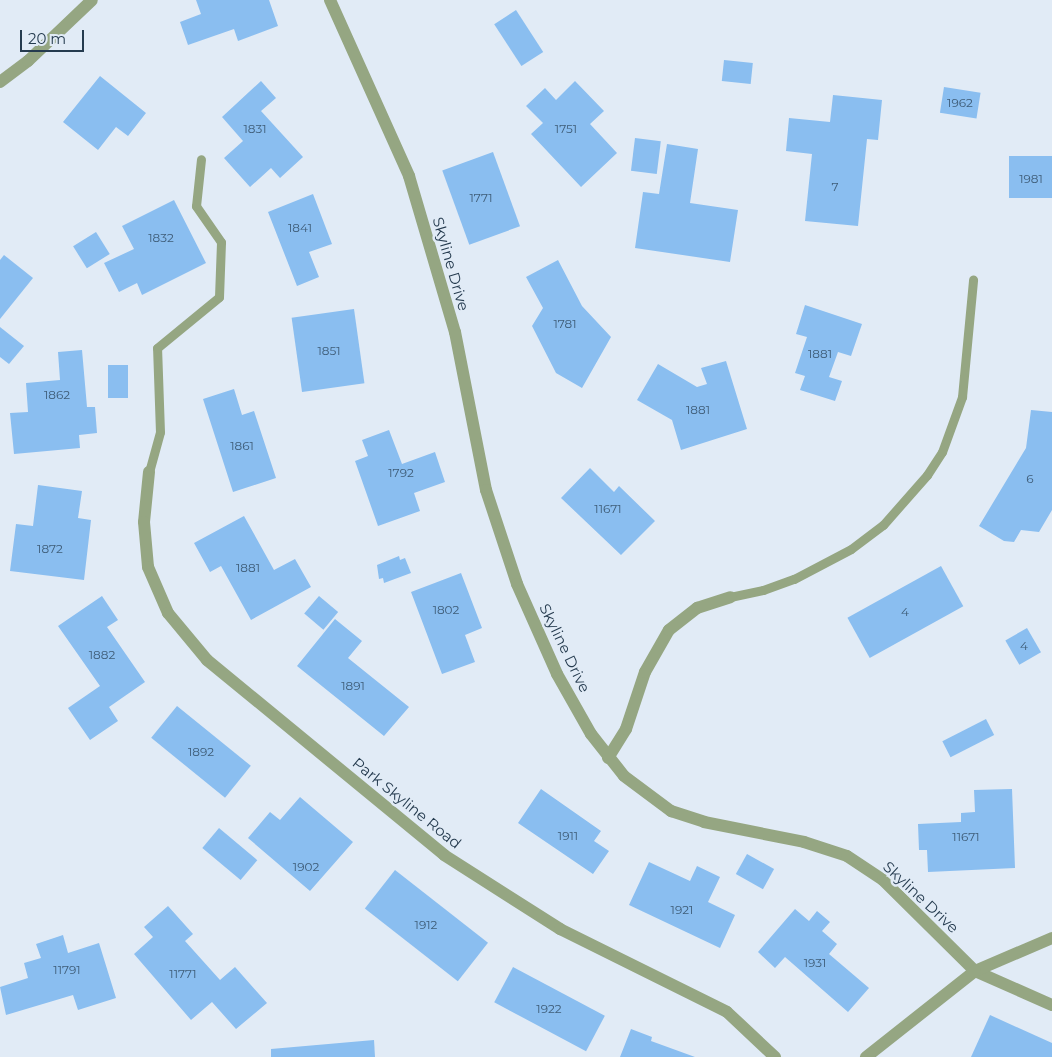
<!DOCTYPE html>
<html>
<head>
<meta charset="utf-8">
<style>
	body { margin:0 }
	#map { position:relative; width:1052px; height:1057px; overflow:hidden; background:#e1ebf6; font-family:Montserrat,sans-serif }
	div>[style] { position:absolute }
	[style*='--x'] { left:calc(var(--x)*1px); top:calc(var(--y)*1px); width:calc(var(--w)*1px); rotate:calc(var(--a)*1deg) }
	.building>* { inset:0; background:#8abef0; transform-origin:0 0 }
	.service>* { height:9px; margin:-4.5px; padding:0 4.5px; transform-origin:4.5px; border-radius:4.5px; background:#95a682 }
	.minor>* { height:12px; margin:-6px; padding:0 6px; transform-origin:6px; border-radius:6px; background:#95a682 }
	.tertiary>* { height:12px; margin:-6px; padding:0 6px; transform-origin:6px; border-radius:6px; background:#95a682 }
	span { translate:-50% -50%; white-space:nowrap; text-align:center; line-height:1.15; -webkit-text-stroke:5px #e1ebf6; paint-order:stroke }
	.number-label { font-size:12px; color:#3e5c77 }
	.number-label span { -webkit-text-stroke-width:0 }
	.street-label { font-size:15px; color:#253b4f }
	.scale { position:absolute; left:20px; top:30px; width:64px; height:22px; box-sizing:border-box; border:2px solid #253b4f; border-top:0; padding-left:6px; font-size:15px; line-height:18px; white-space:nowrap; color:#253b4f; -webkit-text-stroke:4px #e1ebf6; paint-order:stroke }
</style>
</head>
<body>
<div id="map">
	<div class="building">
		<div style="clip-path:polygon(196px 0,269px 0,278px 26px,238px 41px,234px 29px,188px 45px,180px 22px,201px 14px)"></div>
		<div style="left:516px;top:10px;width:50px;height:26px;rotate:57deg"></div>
		<div style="left:724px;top:60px;width:29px;height:21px;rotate:6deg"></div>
		<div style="clip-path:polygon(100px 76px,146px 113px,128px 136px,116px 127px,98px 150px,63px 122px)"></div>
		<div style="clip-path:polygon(261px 81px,276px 98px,261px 111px,303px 157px,280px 178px,271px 168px,250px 187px,224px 158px,243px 141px,222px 117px)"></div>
		<div style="clip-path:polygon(575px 81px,604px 111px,590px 124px,617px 153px,581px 187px,531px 134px,543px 123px,526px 106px,545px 88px,556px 100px)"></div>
		<div style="left:944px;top:87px;width:37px;height:26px;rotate:9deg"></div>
		<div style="clip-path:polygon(833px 95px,882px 100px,878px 140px,867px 139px,858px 226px,805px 221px,812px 154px,786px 151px,789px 118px,830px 122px)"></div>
		<div style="left:635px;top:138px;width:26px;height:33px;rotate:7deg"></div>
		<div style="clip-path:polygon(667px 144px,698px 149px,690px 203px,738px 210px,730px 262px,635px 248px,643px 192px,659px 194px)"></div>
		<div style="left:493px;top:152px;width:79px;height:54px;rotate:70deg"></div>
		<div style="left:1052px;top:156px;width:42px;height:43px;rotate:90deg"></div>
		<div style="clip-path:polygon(313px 194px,332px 244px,309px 252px,319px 277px,297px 286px,268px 212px)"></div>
		<div style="clip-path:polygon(174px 200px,206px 263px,142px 295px,137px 283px,119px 292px,104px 263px,134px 249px,122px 226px)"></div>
		<div style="left:96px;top:232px;width:26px;height:27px;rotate:58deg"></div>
		<div style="clip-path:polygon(4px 255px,33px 278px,0 319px,0 260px)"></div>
		<div style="clip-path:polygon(558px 260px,582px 306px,611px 337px,582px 388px,556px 373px,532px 326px,543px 308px,526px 277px)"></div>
		<div style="clip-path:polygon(805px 305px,862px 324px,851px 356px,838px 352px,829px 377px,842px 381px,835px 401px,800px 390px,805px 376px,795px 373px,807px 337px,796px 334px)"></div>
		<div style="left:354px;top:309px;width:75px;height:63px;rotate:82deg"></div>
		<div style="clip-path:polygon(0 327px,24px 346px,9px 364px,0 357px)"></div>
		<div style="clip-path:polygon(82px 350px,87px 407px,95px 407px,97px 433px,79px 435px,80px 448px,14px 454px,10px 413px,28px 412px,26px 383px,60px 380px,58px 352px)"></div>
		<div style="clip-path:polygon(726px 361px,747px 429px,681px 450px,672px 420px,637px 400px,658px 364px,697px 387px,707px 384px,701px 368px)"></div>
		<div style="left:108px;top:365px;width:20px;height:33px"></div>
		<div style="clip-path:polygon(234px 389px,242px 415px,254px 411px,276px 478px,233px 492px,203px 399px)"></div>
		<div style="clip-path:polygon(1031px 410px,1052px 412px,1052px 510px,1039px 532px,1021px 530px,1014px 542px,1004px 541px,979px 526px,1026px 448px)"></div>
		<div style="clip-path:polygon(389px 430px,402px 464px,435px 452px,445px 482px,414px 493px,420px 511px,378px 526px,355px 461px,368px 456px,362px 440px)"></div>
		<div style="clip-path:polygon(590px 468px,614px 492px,619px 486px,655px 521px,621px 555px,561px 498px)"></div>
		<div style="clip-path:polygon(38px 485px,82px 491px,78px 518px,91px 520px,84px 580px,10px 571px,16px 524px,33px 526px)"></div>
		<div style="clip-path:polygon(244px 516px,274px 570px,295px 559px,311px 587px,251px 620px,221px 566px,210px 572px,194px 543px)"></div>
		<div style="clip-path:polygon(399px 556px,400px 560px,405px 558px,411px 573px,384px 583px,383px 578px,379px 579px,377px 565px)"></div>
		<div style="left:941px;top:566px;width:46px;height:107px;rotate:61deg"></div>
		<div style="clip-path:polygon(461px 573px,482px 628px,465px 635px,475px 662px,442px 674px,411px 592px)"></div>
		<div style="clip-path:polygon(102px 596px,118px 620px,107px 627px,145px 682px,109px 707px,118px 721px,90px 740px,68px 708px,100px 686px,58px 626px)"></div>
		<div style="left:319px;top:596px;width:25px;height:23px;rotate:40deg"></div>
		<div style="clip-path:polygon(335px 619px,362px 641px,348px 658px,409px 707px,384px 736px,297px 666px)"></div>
		<div style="left:1027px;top:628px;width:28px;height:25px;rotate:60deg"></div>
		<div style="left:177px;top:706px;width:95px;height:41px;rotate:39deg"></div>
		<div style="left:986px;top:719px;width:18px;height:49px;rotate:63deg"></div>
		<div style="clip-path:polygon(541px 789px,601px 831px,594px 841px,609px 851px,593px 874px,518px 823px)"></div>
		<div style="clip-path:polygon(1012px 789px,1015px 868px,928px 872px,927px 850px,919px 850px,918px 824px,961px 822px,961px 813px,975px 812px,974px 790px)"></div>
		<div style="clip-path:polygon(300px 797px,353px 842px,310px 891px,248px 838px,270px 812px,280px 820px)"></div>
		<div style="left:219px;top:828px;width:50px;height:26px;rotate:40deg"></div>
		<div style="left:747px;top:854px;width:31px;height:23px;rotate:29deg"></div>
		<div style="clip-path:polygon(649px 862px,690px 881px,697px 866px,720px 877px,708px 902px,735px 915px,720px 948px,629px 905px)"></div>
		<div style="left:395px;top:870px;width:118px;height:49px;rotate:38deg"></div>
		<div style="clip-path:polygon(168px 906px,193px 934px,185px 941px,220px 980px,235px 967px,267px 1003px,236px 1029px,212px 1002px,191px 1020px,134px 954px,153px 937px,144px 927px)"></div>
		<div style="clip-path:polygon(795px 909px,809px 921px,817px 911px,830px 922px,822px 931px,837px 944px,829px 954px,869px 988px,848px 1012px,785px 957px,775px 968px,758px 952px)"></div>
		<div style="clip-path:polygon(63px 935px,68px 953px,99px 943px,116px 998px,78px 1010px,73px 995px,6px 1015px,0 987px,28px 978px,24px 963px,41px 958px,36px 944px)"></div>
		<div style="left:513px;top:967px;width:104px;height:40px;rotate:28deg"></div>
		<div style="clip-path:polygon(990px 1015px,1052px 1043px,1052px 1057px,971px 1057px)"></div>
		<div style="clip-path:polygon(631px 1029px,652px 1037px,651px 1041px,695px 1057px,620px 1057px)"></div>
		<div style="clip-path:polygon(374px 1040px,375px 1057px,271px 1057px,271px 1049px)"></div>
	</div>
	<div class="service">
		<div style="--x:149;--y:472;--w:41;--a:-74.6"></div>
		<div style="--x:160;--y:432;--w:84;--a:-92"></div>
		<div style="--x:157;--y:348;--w:80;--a:-39.4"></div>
		<div style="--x:219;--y:297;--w:55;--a:-87.9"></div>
		<div style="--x:221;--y:242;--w:44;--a:-124.8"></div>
		<div style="--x:196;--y:206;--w:47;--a:-83.9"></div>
		<div style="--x:730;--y:597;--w:34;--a:-12"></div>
		<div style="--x:763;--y:590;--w:33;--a:-20"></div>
		<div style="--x:794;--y:579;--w:64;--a:-27.8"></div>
		<div style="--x:851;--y:549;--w:40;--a:-37"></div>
		<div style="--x:883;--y:525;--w:67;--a:-48.7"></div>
		<div style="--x:927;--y:475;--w:27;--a:-57"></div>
		<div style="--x:942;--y:452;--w:59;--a:-70"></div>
		<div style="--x:962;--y:397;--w:118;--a:-84.6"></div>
	</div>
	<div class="minor">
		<div style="--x:149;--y:472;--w:50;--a:95.7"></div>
		<div style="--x:144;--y:522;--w:45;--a:84.9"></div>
		<div style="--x:148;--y:567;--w:50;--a:66.5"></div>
		<div style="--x:168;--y:613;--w:61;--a:50.3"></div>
		<div style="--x:207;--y:660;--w:307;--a:39.4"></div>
		<div style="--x:444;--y:855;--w:138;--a:32.5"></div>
		<div style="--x:560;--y:929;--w:186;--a:26.4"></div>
		<div style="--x:727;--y:1012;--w:66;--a:43.2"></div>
		<div style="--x:608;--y:758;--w:34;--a:-58"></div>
		<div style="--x:626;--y:729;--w:60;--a:-71.6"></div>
		<div style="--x:645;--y:672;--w:48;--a:-60.3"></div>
		<div style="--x:669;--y:630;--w:36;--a:-38"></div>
		<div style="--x:697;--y:608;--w:35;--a:-18"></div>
		<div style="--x:975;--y:971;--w:84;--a:23.8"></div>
		<div style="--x:975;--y:971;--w:84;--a:-23.2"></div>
	</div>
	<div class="tertiary">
		<div style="--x:330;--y:0;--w:193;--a:65.8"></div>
		<div style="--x:409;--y:176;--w:163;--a:73.6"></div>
		<div style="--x:455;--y:332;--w:161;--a:78.9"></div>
		<div style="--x:486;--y:490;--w:99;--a:71.7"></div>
		<div style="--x:517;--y:584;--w:98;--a:66"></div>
		<div style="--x:557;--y:674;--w:69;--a:60.5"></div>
		<div style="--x:591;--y:734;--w:53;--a:51.8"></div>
		<div style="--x:624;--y:776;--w:59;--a:36.7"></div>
		<div style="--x:671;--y:811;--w:35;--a:18"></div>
		<div style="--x:704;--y:822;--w:102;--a:11.3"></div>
		<div style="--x:804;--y:842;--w:45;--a:18"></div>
		<div style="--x:847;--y:856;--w:43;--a:33.7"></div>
		<div style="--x:883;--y:880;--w:129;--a:44.7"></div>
		<div style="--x:975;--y:971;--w:139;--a:141.7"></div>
		<div style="--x:0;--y:82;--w:35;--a:-37"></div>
		<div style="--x:28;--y:61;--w:88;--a:-43.6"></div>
	</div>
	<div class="number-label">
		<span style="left:960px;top:103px">1962</span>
		<span style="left:255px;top:129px">1831</span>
		<span style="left:566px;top:129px">1751</span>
		<span style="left:1031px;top:179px">1981</span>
		<span style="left:835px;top:187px">7</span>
		<span style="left:481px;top:198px">1771</span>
		<span style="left:300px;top:228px">1841</span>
		<span style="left:161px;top:238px">1832</span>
		<span style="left:565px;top:324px">1781</span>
		<span style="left:329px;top:351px">1851</span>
		<span style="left:820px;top:354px">1881</span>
		<span style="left:57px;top:395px">1862</span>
		<span style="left:698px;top:410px">1881</span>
		<span style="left:242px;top:446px">1861</span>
		<span style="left:401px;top:473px">1792</span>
		<span style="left:1030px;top:479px">6</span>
		<span style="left:608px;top:509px">11671</span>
		<span style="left:50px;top:549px">1872</span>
		<span style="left:248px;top:568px">1881</span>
		<span style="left:446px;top:610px">1802</span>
		<span style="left:905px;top:612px">4</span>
		<span style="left:1024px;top:646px">4</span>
		<span style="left:102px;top:655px">1882</span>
		<span style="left:353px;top:686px">1891</span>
		<span style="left:201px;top:752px">1892</span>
		<span style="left:568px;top:836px">1911</span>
		<span style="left:966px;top:837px">11671</span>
		<span style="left:306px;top:867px">1902</span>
		<span style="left:682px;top:910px">1921</span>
		<span style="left:426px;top:925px">1912</span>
		<span style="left:815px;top:963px">1931</span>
		<span style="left:67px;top:970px">11791</span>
		<span style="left:183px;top:974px">11771</span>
		<span style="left:549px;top:1009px">1922</span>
	</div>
	<div class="street-label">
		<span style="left:451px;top:264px;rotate:74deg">Skyline Drive</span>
		<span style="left:565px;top:648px;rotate:64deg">Skyline Drive</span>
		<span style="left:407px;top:803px;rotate:39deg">Park Skyline Road</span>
		<span style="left:921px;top:897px;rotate:43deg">Skyline Drive</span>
	</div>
	<div class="scale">20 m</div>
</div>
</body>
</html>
